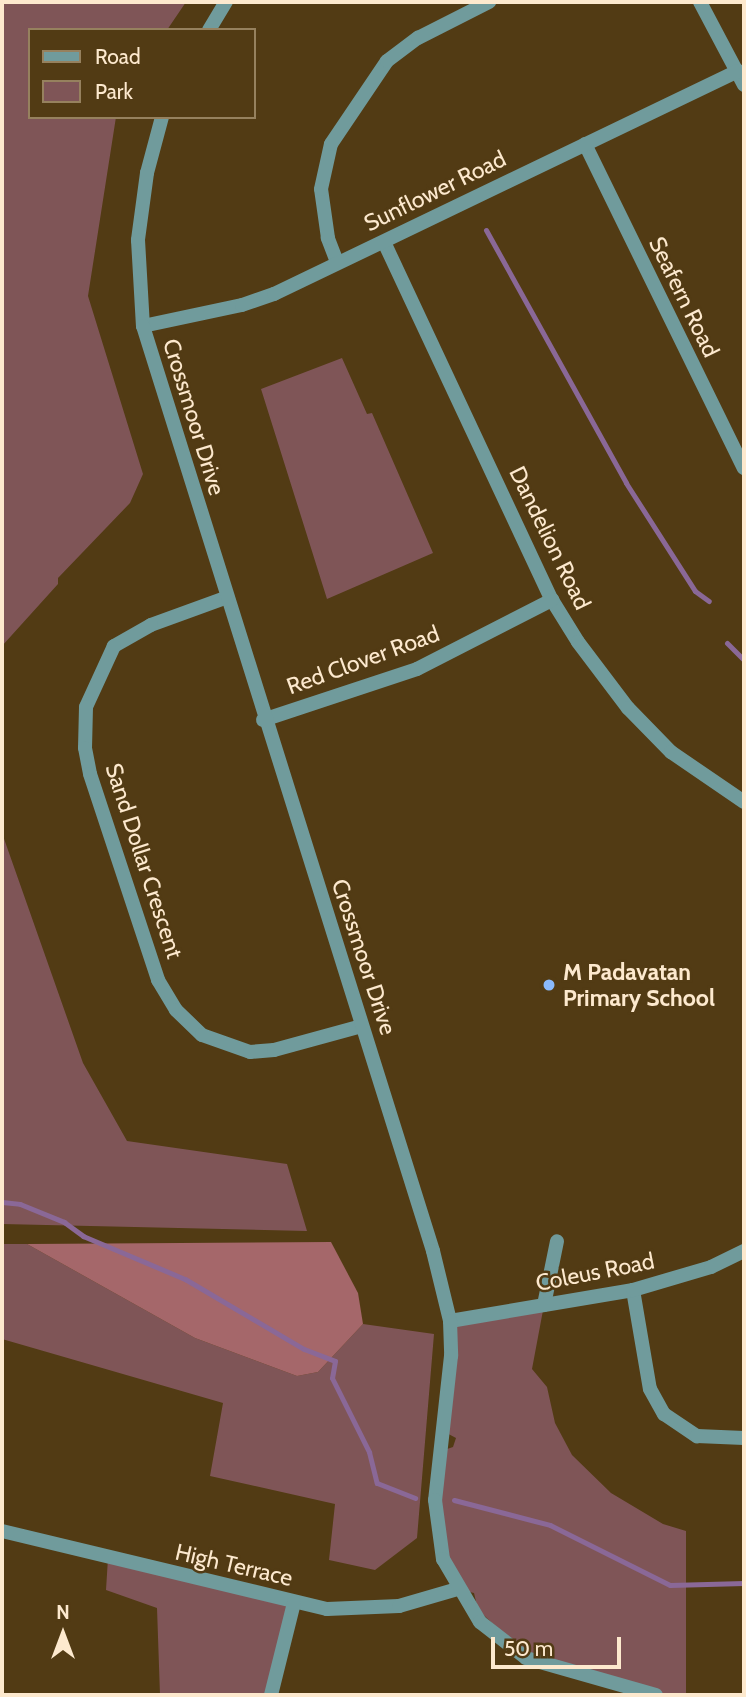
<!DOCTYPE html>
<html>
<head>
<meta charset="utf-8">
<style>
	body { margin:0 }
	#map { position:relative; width:746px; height:1697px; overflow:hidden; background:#523b14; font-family:Cabin,sans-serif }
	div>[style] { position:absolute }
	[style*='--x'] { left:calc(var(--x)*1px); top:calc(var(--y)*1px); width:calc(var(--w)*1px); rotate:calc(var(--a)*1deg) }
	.green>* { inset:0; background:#7f5557 }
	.forest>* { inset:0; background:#a5676a }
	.stream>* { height:5px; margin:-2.5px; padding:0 2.5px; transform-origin:2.5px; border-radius:2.5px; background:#8a6897 }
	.minor>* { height:14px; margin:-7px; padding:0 7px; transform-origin:7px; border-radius:7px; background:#709b9c }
	.tertiary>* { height:14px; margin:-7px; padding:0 7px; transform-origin:7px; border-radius:7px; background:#709b9c }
	.dots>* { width:19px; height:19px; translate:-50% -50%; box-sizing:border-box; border:4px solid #523b14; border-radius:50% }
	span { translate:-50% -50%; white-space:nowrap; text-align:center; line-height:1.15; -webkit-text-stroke:5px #523b14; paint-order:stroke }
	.street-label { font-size:23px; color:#fde9ce }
	.poi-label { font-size:23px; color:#fde9ce; font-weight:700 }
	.left { translate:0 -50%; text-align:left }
	.frame { position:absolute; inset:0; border:4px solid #fde9ce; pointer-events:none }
	.legend { position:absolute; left:28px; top:28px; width:228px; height:91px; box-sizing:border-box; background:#523b14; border:2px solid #96815e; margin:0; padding:9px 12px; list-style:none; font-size:21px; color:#fde9ce }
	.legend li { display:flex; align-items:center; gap:14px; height:35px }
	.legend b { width:35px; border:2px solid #96815e }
	.north { position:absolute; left:28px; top:1599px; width:70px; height:70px; -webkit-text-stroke:5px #523b14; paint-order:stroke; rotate:0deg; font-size:19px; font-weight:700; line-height:28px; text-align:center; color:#fde9ce }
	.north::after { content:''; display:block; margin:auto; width:24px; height:32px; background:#fde9ce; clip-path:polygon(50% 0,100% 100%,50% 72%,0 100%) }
	.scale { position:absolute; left:491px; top:1637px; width:130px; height:32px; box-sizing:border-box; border:4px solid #fde9ce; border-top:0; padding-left:9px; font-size:21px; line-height:24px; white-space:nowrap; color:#fde9ce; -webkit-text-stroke:5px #523b14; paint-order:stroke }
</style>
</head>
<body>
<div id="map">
	<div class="green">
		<div style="clip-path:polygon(2px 2px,186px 2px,167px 30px,30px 30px,30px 117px,116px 117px,88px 296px,143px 474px,130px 503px,58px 578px,58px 584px,2px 646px)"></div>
		<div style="clip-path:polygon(342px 358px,367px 414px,372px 413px,433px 553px,327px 599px,261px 389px)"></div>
		<div style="clip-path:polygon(2px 833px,83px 1063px,127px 1141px,287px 1164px,307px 1231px,2px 1224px)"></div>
		<div style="clip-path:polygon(2px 1244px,27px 1244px,195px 1338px,297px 1376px,318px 1372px,363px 1324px,434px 1334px,417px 1538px,375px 1570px,329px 1560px,335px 1504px,210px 1476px,223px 1403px,2px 1339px)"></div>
		<div style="clip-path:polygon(544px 1305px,532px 1369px,547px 1387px,555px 1423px,572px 1455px,611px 1493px,663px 1524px,686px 1531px,686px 1695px,656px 1695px,558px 1671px,513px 1642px,478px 1610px,474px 1593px,457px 1589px,436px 1544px,438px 1452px,453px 1447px,456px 1438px,441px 1430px,450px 1321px)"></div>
		<div style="clip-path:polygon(108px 1558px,294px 1603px,271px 1695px,160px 1695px,157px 1608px,106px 1590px)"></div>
	</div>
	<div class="forest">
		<div style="clip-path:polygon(331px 1242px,358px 1293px,363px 1324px,318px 1372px,297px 1376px,195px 1338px,27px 1244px)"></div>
	</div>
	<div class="stream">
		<div style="--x:486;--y:230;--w:289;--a:61"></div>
		<div style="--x:626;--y:483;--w:128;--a:57.4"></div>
		<div style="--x:695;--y:591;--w:17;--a:36"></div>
		<div style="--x:727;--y:643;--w:24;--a:45"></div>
		<div style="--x:2;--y:1202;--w:18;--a:6"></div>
		<div style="--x:20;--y:1204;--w:48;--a:22.2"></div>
		<div style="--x:64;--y:1222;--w:24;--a:36"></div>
		<div style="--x:83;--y:1236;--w:111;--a:22.9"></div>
		<div style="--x:185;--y:1279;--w:138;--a:30.5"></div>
		<div style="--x:304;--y:1349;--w:33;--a:21"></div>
		<div style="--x:335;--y:1361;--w:17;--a:100"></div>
		<div style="--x:332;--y:1378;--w:83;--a:63.4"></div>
		<div style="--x:369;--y:1452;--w:32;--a:76"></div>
		<div style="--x:377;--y:1483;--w:41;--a:21.5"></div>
		<div style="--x:454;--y:1500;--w:99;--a:14.6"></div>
		<div style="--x:550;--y:1525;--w:134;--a:26.6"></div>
		<div style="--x:670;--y:1585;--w:74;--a:-1.5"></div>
	</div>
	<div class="minor">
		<div style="--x:700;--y:2;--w:94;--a:62.1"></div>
		<div style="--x:585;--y:144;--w:361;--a:63.9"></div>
		<div style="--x:384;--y:242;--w:395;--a:64.9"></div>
		<div style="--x:552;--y:600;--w:49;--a:58.2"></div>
		<div style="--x:578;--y:642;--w:83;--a:52.9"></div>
		<div style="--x:628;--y:708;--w:62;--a:45.7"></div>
		<div style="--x:671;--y:752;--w:88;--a:34.4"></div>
		<div style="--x:337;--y:262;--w:26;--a:-111"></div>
		<div style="--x:328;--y:238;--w:49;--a:-98.1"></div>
		<div style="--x:321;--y:189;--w:46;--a:-77.5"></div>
		<div style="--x:331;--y:144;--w:100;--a:-56"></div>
		<div style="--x:387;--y:61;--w:39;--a:-37"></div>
		<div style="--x:418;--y:38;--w:80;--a:-26.9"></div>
		<div style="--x:143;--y:326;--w:101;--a:-12"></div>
		<div style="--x:242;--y:305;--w:34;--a:-19"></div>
		<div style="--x:274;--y:294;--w:515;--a:-25.67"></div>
		<div style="--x:225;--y:598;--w:79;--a:160"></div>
		<div style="--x:151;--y:625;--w:43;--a:150.4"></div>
		<div style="--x:114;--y:646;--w:67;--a:114.7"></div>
		<div style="--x:86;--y:707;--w:41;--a:91.4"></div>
		<div style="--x:85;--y:748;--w:26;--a:79"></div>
		<div style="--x:90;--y:774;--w:217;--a:71.7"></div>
		<div style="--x:158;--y:980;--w:35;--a:59"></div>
		<div style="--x:176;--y:1010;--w:36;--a:44"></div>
		<div style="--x:202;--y:1035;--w:51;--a:19.5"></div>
		<div style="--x:250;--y:1052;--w:24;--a:-5"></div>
		<div style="--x:274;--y:1050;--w:91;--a:-15.3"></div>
		<div style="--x:263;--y:720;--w:162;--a:-18.3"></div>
		<div style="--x:417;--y:669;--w:152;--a:-27.1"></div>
		<div style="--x:633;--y:1290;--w:100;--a:80.3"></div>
		<div style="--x:650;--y:1389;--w:29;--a:61"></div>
		<div style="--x:664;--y:1414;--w:40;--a:34"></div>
		<div style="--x:697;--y:1436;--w:47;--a:2.4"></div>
		<div style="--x:544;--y:1305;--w:65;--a:-78.5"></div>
		<div style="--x:450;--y:1321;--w:186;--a:-9.6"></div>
		<div style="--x:633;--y:1290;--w:81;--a:-16.4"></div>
		<div style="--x:711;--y:1267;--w:37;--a:-26"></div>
		<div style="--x:2;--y:1531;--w:334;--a:13.5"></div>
		<div style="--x:327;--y:1609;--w:72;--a:-2.4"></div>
		<div style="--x:399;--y:1606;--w:60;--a:-16.3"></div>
		<div style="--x:271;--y:1695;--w:95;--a:-76"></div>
	</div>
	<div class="tertiary">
		<div style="--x:209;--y:30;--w:33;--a:-59"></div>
		<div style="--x:162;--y:117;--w:58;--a:105"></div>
		<div style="--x:147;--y:173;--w:68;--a:97.7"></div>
		<div style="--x:138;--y:240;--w:86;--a:86.7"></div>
		<div style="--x:143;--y:326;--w:969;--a:72.59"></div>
		<div style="--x:433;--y:1251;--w:72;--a:76.3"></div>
		<div style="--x:450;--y:1321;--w:35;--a:88"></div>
		<div style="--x:451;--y:1356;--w:145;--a:96.3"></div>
		<div style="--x:435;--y:1500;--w:60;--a:82.3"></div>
		<div style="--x:443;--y:1559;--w:73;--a:59.6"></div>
		<div style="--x:480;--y:1622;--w:58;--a:38"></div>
		<div style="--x:526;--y:1658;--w:135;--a:15.9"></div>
	</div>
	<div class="dots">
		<div style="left:549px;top:985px;background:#8abafc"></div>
	</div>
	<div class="street-label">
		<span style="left:435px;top:191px;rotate:-26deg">Sunflower Road</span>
		<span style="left:684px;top:297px;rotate:64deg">Seafern Road</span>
		<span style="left:194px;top:417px;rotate:73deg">Crossmoor Drive</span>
		<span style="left:550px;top:538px;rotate:64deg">Dandelion Road</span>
		<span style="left:363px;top:660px;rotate:-20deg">Red Clover Road</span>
		<span style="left:144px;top:861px;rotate:72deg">Sand Dollar Crescent</span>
		<span style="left:364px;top:957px;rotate:72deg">Crossmoor Drive</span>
		<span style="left:595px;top:1272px;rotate:-11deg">Coleus Road</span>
		<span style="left:234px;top:1565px;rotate:13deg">High Terrace</span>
	</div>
	<div class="poi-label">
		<span class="left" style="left:563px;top:985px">M Padavatan<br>Primary School</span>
	</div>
	<div class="frame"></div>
	<ul class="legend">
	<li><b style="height:9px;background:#709b9c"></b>Road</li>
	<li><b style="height:19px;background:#7f5557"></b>Park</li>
	</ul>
	<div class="north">N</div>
	<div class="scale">50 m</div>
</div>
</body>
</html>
